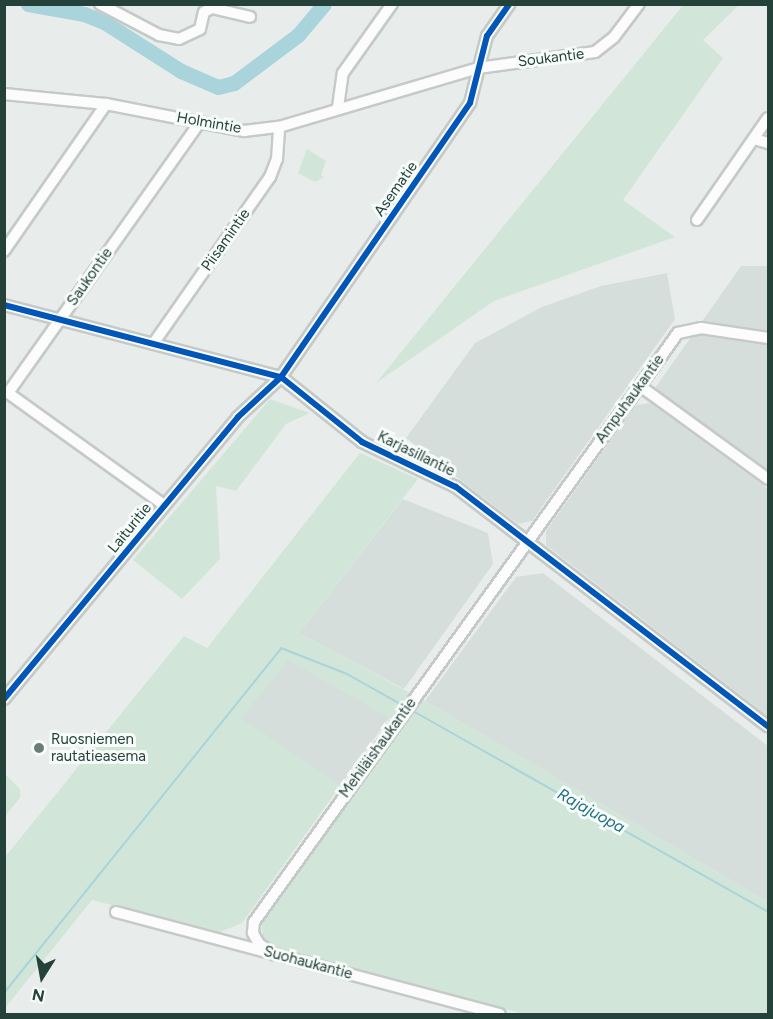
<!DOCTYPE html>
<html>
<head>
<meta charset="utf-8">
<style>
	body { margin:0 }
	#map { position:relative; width:773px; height:1019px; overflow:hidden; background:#e8edeb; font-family:Figtree,sans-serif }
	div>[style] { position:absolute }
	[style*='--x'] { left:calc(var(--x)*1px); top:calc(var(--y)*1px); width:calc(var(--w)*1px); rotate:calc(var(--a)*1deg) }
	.built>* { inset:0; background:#d6dedb }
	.green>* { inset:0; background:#d1e6d8 }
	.stream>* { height:2px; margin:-1px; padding:0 1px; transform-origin:1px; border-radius:1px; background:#a9d4db }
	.river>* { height:15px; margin:-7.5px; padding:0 7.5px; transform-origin:7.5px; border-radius:7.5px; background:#a9d4db }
	.roads { filter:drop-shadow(2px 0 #c5cac8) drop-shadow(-2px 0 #c5cac8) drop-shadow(0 2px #c5cac8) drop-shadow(0 -2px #c5cac8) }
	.street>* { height:10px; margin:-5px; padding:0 5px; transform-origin:5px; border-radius:5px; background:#fcfcfc }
	.cycleway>* { height:6px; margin:-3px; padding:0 3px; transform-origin:3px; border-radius:3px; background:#0057b8 }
	.dots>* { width:16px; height:16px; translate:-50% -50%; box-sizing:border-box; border:3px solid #f7fbf9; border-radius:50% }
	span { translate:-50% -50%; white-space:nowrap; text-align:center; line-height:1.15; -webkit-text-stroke:6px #f7fbf9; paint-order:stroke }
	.street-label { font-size:15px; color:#24423a }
	.poi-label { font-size:15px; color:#24423a }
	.left { translate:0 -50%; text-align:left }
	.water-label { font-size:16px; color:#1c6f80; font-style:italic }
	.frame { position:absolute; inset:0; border:6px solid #24423a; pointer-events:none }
	.north { position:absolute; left:12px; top:947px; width:60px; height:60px; -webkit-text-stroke:4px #f7fbf9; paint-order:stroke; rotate:191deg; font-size:16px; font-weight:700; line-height:24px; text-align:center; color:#24423a }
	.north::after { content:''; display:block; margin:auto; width:21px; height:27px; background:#24423a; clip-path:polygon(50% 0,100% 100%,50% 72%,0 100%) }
</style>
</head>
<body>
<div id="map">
	<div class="built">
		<div style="clip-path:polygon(741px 266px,768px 266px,768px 470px,655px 388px)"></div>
		<div style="clip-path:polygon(667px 273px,675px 319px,532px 521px,518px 524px,406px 438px,475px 343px,542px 307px,601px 286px)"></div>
		<div style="clip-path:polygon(650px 403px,768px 489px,768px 716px,546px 545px,546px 531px,636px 405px)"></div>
		<div style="clip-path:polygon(403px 499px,488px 533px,493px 564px,404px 689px,299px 633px)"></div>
		<div style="clip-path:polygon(543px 573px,768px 746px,768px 902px,425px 701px,516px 577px)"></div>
		<div style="clip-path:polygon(288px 659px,390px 717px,340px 786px,240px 718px)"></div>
	</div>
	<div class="green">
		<div style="clip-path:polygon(684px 4px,739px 5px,703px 40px,723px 58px,623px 200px,675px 237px,494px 301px,376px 383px)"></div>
		<div style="clip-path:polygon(307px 149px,326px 161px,321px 175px,324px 177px,315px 182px,298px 173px)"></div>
		<div style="clip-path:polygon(270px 399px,310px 413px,286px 424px,236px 491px,216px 486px,220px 559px,182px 599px,133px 560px)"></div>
		<div style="clip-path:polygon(360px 453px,418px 479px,299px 633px,425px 701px,768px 902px,768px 1014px,524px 1014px,276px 948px,263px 936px,261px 920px,401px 724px,288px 660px,241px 718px,340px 786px,242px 923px,218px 933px,92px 900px,5px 1008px,5px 857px,184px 636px,207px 648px)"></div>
		<div style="clip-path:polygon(5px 774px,20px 789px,20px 798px,5px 816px)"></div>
	</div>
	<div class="stream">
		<div style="--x:413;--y:711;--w:408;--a:29.5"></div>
		<div style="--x:4;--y:993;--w:442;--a:-51.2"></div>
		<div style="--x:281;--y:648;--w:71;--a:21.5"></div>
		<div style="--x:347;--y:674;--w:63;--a:29.4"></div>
	</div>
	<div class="river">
		<div style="--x:28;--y:4;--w:57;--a:10.1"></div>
		<div style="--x:84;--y:14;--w:22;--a:22"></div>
		<div style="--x:104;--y:22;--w:91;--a:32.5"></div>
		<div style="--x:181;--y:71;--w:40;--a:23.4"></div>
		<div style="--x:218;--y:87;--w:16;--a:-14"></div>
		<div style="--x:234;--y:83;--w:80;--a:-36.9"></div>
		<div style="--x:298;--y:35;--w:40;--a:-50"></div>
	</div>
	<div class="roads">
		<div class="street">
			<div style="--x:100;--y:4;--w:67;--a:27.7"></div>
			<div style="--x:159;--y:35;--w:20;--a:11"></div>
			<div style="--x:179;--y:39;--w:23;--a:-25"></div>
			<div style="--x:200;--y:29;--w:17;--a:-77"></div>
			<div style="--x:204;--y:12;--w:9;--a:-27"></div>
			<div style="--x:212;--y:8;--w:39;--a:13"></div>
			<div style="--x:4;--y:94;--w:102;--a:5.6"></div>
			<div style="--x:106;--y:104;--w:141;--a:11.1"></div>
			<div style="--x:244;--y:131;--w:35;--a:-7"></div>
			<div style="--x:279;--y:127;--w:208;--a:-16.5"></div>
			<div style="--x:478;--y:68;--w:118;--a:-7.8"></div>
			<div style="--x:595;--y:52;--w:24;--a:-38"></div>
			<div style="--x:614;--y:37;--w:41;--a:-52.9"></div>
			<div style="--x:338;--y:107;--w:34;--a:-82"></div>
			<div style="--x:343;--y:73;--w:85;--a:-54.6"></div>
			<div style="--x:754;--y:139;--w:15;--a:16"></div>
			<div style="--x:697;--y:220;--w:124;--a:-55.2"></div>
			<div style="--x:4;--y:251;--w:179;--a:-55.2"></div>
			<div style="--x:4;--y:305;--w:286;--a:14.6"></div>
			<div style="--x:281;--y:377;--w:104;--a:38.7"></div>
			<div style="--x:362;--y:442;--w:104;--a:25.6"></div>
			<div style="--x:456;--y:487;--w:393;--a:37.5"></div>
			<div style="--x:153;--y:344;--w:204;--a:-55"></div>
			<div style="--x:270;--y:177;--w:19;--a:-69"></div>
			<div style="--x:277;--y:159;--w:32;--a:-86"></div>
			<div style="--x:640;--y:386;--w:158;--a:36"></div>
			<div style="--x:164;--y:505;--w:192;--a:-144.3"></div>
			<div style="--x:8;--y:393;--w:332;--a:-54.7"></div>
			<div style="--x:4;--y:699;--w:366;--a:-50.3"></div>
			<div style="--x:238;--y:417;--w:59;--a:-42.9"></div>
			<div style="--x:281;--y:377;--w:333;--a:-55.4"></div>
			<div style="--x:470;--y:103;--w:69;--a:-75.8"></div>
			<div style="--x:487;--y:36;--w:39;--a:-55"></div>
			<div style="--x:116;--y:912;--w:397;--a:14.9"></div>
			<div style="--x:275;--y:955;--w:19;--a:-145"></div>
			<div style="--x:259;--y:944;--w:13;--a:-119"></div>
			<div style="--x:253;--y:933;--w:11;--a:-85"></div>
			<div style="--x:254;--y:922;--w:726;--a:-54.25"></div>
			<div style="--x:678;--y:333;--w:24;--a:-12"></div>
			<div style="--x:701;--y:328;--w:68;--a:8.5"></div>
		</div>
	</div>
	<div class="cycleway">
		<div style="--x:4;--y:305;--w:286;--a:14.6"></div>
		<div style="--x:281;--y:377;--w:104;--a:38.7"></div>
		<div style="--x:362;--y:442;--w:104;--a:25.6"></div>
		<div style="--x:456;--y:487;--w:393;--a:37.5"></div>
		<div style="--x:4;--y:699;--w:366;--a:-50.3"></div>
		<div style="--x:238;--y:417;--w:59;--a:-42.9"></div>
		<div style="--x:281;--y:377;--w:333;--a:-55.4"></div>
		<div style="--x:470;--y:103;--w:69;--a:-75.8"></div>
		<div style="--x:487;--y:36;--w:39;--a:-55"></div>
	</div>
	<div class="dots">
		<div style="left:39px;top:748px;background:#697e78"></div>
	</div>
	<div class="street-label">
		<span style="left:551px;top:58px;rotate:-7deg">Soukantie</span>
		<span style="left:209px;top:123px;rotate:10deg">Holmintie</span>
		<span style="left:396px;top:189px;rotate:-55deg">Asematie</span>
		<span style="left:226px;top:240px;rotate:-55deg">Piisamintie</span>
		<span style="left:90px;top:277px;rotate:-55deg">Saukontie</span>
		<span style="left:630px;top:399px;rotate:-54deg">Ampuhaukantie</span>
		<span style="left:416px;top:454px;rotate:26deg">Karjasillantie</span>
		<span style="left:130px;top:528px;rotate:-51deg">Laituritie</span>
		<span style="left:378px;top:748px;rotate:-54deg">Mehiläishaukantie</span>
		<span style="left:308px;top:963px;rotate:15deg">Suohaukantie</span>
	</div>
	<div class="poi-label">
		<span class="left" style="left:51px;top:748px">Ruosniemen<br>rautatieasema</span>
	</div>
	<div class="water-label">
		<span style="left:591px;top:811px;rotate:29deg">Rajajuopa</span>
	</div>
	<div class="frame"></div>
	<div class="north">N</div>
</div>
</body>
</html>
